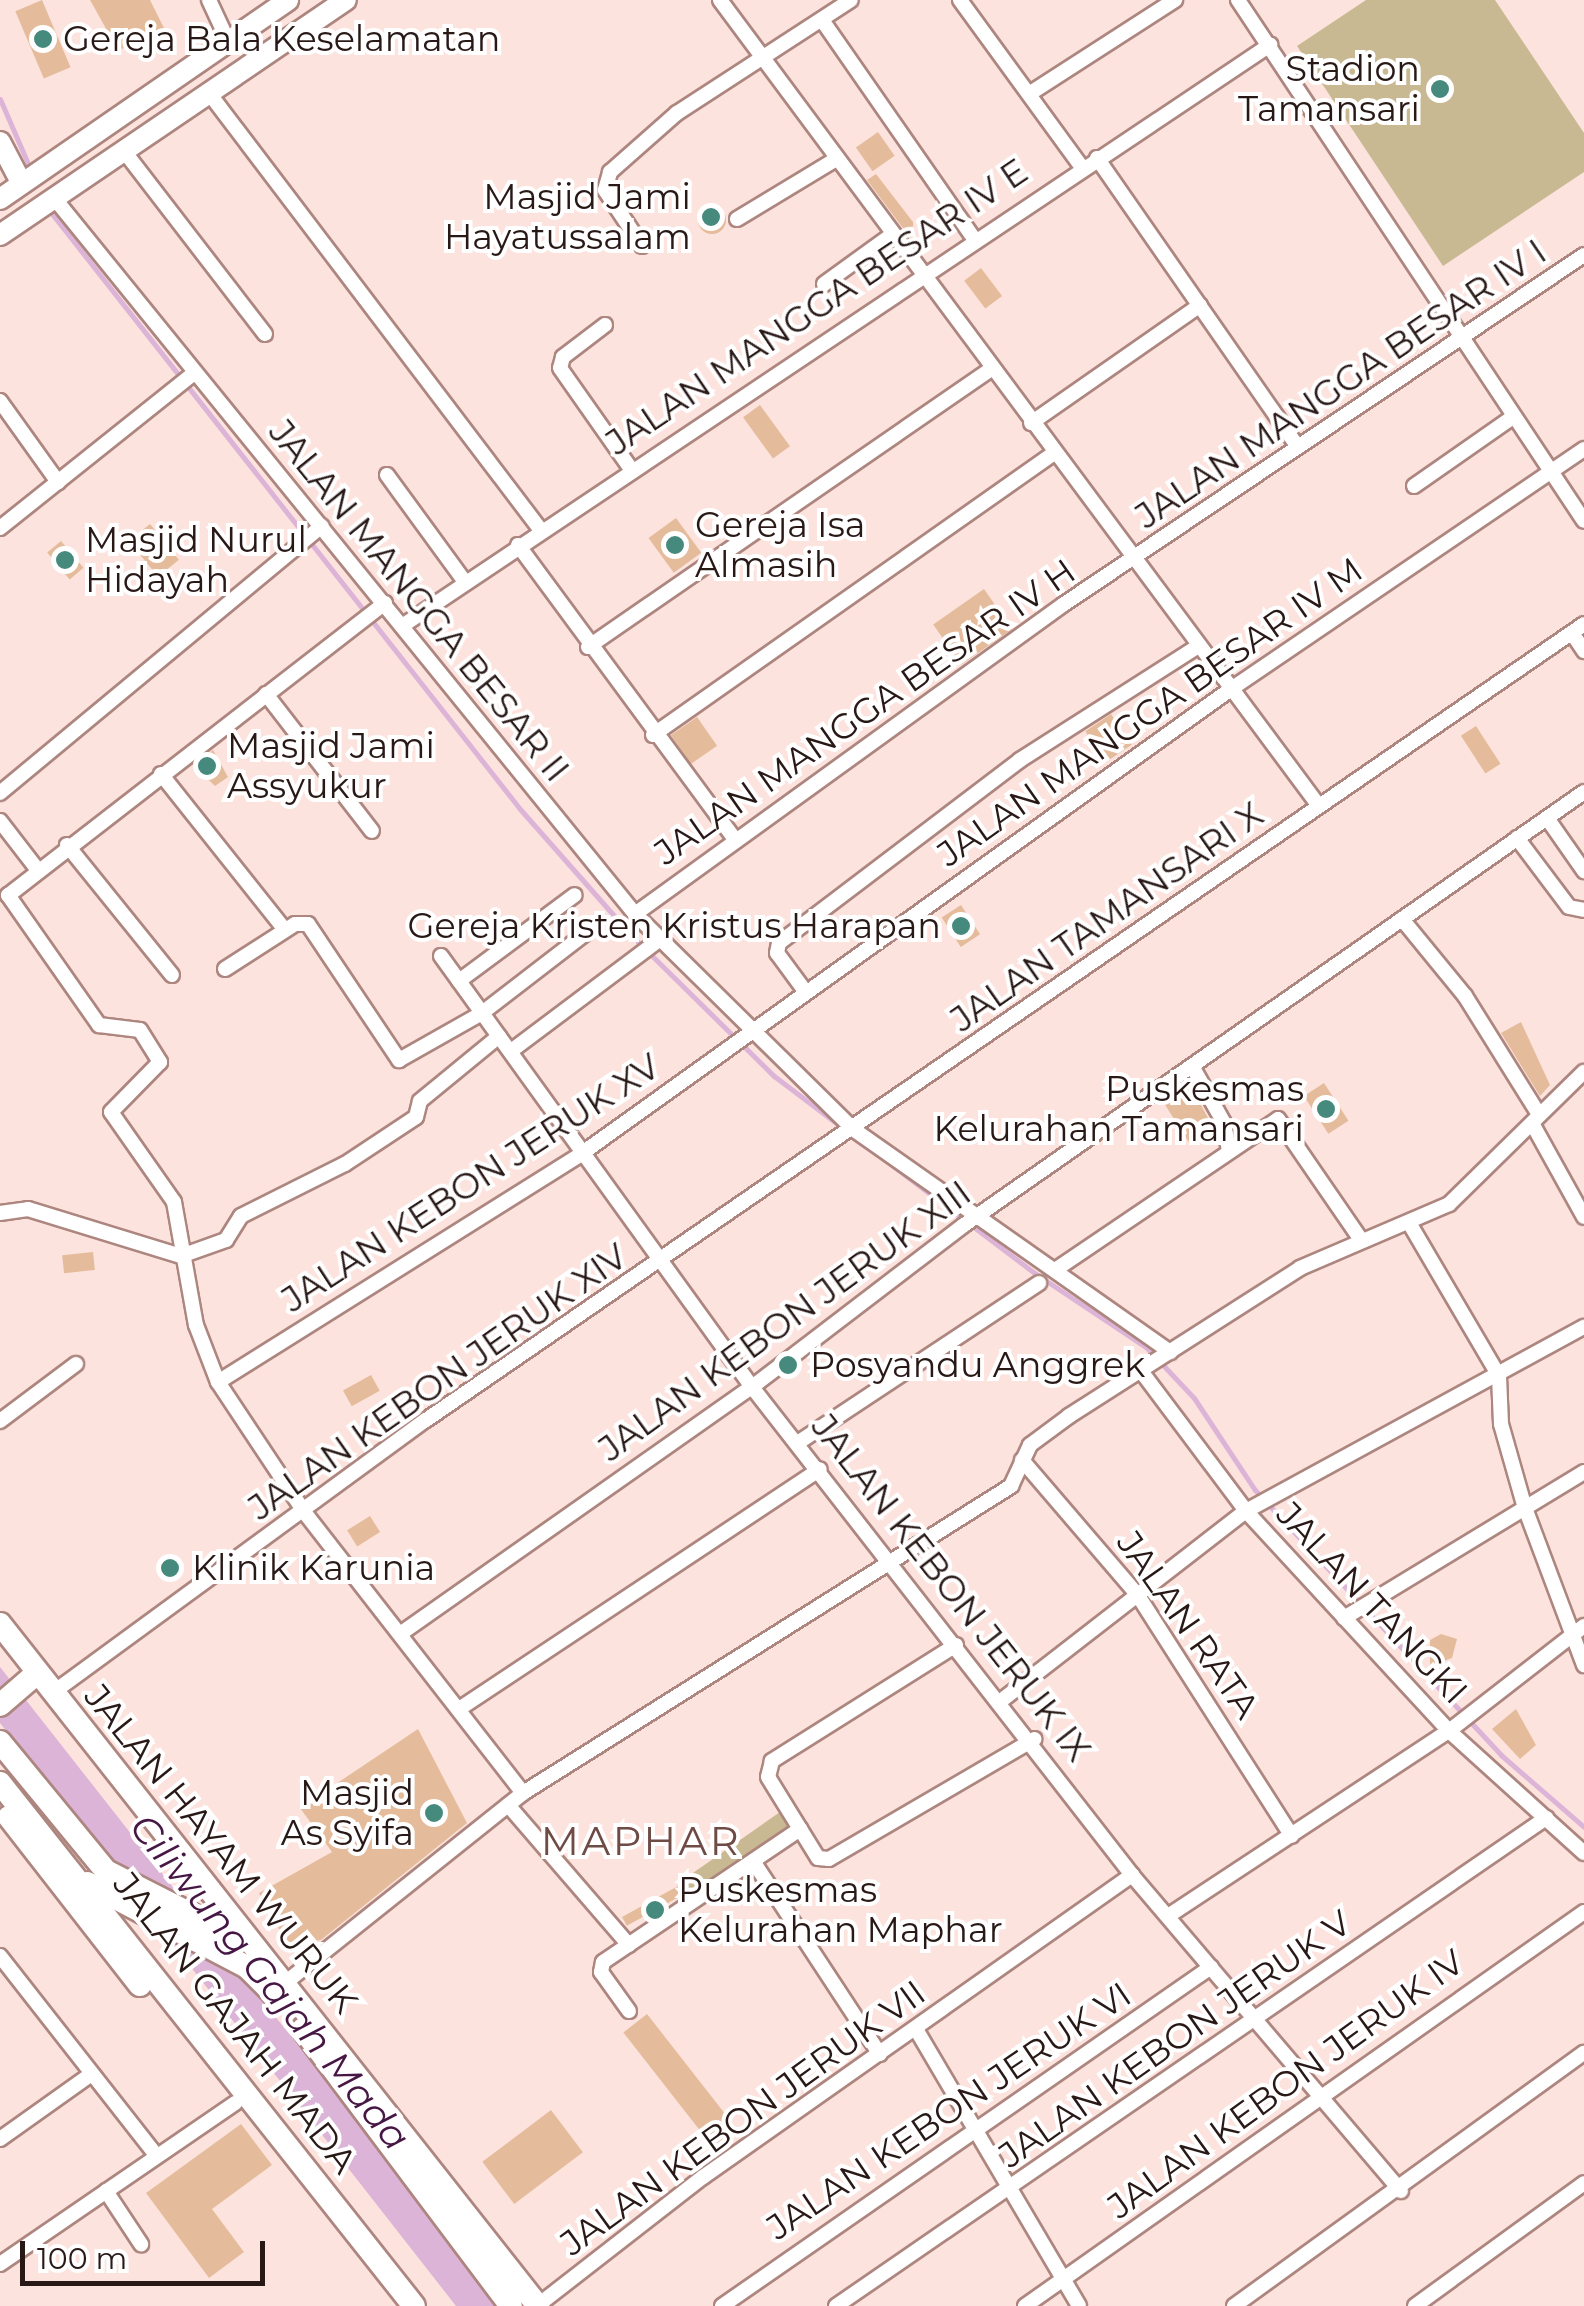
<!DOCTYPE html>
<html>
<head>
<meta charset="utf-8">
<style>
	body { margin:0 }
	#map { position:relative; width:1584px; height:2306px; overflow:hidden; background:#fde3de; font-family:Montserrat,sans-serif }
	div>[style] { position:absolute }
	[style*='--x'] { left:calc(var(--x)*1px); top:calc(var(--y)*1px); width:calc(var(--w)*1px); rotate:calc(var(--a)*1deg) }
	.green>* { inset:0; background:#c8b992; transform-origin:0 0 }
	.water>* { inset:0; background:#dbb4d7 }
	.stream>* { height:5px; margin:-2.5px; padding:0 2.5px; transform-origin:2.5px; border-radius:2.5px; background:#dbb4d7 }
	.building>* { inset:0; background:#e5bc9b; transform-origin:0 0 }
	.round { border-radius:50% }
	.roads { filter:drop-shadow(2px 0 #ad867f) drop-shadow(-2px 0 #ad867f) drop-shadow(0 2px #ad867f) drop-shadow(0 -2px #ad867f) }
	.street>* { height:14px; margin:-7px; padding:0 7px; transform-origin:7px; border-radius:7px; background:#fff }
	.secondary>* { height:20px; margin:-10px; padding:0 10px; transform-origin:10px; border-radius:10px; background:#fff }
	.primary>* { height:22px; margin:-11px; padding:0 11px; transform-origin:11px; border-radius:11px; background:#fff }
	.dots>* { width:28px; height:28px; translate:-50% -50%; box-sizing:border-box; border:5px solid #fff; border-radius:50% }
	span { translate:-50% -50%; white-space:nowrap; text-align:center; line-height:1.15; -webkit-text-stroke:8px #fff; paint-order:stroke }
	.poi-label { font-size:35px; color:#281917 }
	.left { translate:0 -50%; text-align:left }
	.right { translate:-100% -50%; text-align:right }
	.street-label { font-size:35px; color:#281917 }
	.water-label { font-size:38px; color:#461744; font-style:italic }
	.quarter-label { font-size:40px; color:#6f4b46; letter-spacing:2.5px }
	.scale { position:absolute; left:20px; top:2241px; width:245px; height:45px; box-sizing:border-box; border:5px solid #281917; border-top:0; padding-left:12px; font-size:30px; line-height:35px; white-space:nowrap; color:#281917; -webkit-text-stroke:8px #fff; paint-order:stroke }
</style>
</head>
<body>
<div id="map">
	<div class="green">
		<div style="clip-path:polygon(1366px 0,1495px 0,1584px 133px,1584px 172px,1443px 266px,1297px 46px)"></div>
		<div style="left:780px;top:1812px;width:19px;height:122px;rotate:55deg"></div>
	</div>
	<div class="water">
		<div style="clip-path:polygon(0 1667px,253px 1989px,508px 2306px,456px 2306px,0 1723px)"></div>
	</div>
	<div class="stream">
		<div style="--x:0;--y:99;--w:81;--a:66.6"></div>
		<div style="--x:49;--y:210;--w:762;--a:51.82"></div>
		<div style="--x:520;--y:809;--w:169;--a:48.6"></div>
		<div style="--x:638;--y:942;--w:191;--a:44.6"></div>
		<div style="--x:774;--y:1076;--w:328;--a:37.1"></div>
		<div style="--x:1036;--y:1274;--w:132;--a:33.6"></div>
		<div style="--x:1146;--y:1347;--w:70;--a:46.7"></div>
		<div style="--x:1194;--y:1398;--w:110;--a:56.5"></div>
		<div style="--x:1255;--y:1490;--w:362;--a:47.1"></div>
		<div style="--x:1501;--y:1755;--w:110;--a:40.9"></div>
	</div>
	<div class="building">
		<div style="left:42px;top:0;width:73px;height:29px;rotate:67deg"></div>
		<div style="clip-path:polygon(90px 0,150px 0,167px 34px,118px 50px)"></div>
		<div style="left:878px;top:132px;width:29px;height:27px;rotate:55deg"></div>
		<div style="clip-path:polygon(876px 174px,913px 222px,914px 243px,867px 180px)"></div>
		<div class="round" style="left:698px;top:206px;width:28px;height:28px"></div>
		<div style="left:981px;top:268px;width:35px;height:21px;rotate:53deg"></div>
		<div style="left:760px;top:405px;width:51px;height:21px;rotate:54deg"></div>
		<div style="left:676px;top:518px;width:43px;height:34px;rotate:54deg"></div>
		<div style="left:150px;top:524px;width:46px;height:27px;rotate:51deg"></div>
		<div style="left:61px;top:541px;width:35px;height:18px;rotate:50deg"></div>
		<div style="left:984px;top:589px;width:49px;height:62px;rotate:55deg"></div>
		<div style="left:1111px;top:714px;width:37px;height:31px;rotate:56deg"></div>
		<div style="left:697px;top:717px;width:35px;height:32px;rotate:55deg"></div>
		<div style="left:1476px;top:726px;width:45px;height:18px;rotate:57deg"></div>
		<div style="clip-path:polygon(213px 750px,228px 777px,215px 786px,193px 765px)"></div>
		<div style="left:961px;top:905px;width:35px;height:23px;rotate:57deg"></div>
		<div style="clip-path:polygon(1521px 1022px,1550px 1085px,1540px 1096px,1501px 1033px)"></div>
		<div style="clip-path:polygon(1188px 1081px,1214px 1129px,1190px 1144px,1162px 1100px)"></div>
		<div style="left:1324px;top:1083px;width:45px;height:24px;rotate:57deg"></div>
		<div style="left:93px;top:1252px;width:18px;height:31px;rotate:84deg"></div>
		<div style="left:371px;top:1375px;width:18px;height:32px;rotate:61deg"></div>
		<div style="left:370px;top:1516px;width:19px;height:27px;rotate:58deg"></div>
		<div style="clip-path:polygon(1441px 1634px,1457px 1639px,1452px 1658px,1430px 1666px,1430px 1640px)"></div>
		<div style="clip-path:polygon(1516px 1709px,1536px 1745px,1520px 1759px,1492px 1729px)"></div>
		<div style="clip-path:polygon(418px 1729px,467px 1823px,321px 1940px,288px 1945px,259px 1893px,332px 1852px,300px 1808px)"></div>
		<div style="left:678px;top:1886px;width:10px;height:64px;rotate:61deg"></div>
		<div style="left:647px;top:2014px;width:145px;height:30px;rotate:52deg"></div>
		<div style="left:551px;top:2110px;width:53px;height:86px;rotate:53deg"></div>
		<div style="clip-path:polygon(241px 2124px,272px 2165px,212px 2209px,244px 2252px,209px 2278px,146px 2193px)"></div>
	</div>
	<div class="roads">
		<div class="street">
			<div style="--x:209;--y:0;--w:45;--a:65.1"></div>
			<div style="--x:720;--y:0;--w:1004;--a:53.38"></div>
			<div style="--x:960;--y:0;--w:207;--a:53.9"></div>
			<div style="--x:1238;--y:0;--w:625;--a:56.41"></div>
			<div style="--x:822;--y:20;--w:264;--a:55.2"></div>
			<div style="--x:209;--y:93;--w:547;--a:52.8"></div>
			<div style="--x:1029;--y:94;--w:174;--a:-32.8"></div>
			<div style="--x:124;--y:151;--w:231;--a:52.4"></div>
			<div style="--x:1097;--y:158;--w:352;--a:55.2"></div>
			<div style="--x:55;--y:199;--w:921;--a:50.95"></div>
			<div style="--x:635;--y:914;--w:306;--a:44.6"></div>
			<div style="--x:853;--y:1129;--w:388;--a:35.1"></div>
			<div style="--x:737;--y:219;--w:116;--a:-31.2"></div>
			<div style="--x:642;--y:246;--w:67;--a:-123.5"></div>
			<div style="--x:605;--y:190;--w:19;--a:-74"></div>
			<div style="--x:610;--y:172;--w:89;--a:-41.4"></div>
			<div style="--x:677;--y:113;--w:207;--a:-33"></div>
			<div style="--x:824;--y:284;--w:82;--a:-36"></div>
			<div style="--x:605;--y:325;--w:53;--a:142.7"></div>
			<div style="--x:563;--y:357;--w:11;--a:105"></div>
			<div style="--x:560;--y:368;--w:123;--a:54.9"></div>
			<div style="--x:0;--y:401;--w:100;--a:54.4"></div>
			<div style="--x:1031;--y:423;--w:206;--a:-34.9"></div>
			<div style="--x:387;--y:475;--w:132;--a:53.9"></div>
			<div style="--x:1414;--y:486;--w:121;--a:-34.9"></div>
			<div style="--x:0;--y:528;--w:248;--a:-38.6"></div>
			<div style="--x:518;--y:545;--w:365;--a:53.6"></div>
			<div style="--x:385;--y:603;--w:477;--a:142.2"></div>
			<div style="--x:8;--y:895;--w:159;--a:55"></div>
			<div style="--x:99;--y:1025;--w:41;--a:7"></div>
			<div style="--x:140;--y:1030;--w:38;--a:58"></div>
			<div style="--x:160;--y:1062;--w:70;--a:134.4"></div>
			<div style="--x:111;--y:1112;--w:110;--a:55"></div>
			<div style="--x:174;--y:1202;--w:125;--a:79.9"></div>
			<div style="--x:196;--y:1325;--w:61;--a:68.9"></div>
			<div style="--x:218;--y:1382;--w:157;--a:56.4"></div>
			<div style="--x:305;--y:1513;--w:355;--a:52.1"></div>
			<div style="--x:402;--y:626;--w:1045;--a:-33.8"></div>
			<div style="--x:1572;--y:633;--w:22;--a:56"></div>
			<div style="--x:588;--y:647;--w:488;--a:-34.6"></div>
			<div style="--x:266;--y:694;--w:173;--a:52.3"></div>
			<div style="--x:653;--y:735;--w:489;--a:-35.1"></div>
			<div style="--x:161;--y:774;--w:199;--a:51.5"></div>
			<div style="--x:0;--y:793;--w:418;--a:-39.7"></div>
			<div style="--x:1547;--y:818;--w:65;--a:55.1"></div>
			<div style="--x:0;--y:821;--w:61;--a:52.4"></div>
			<div style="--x:1517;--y:838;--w:86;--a:53"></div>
			<div style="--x:1569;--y:907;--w:15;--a:11"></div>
			<div style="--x:67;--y:845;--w:167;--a:51.1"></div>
			<div style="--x:635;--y:914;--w:529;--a:-35.85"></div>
			<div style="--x:1064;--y:604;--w:626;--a:-33.87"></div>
			<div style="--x:1402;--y:919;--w:99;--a:50.7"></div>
			<div style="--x:1465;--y:996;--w:138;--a:58"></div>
			<div style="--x:441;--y:956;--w:531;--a:54.19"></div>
			<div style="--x:752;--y:1387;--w:619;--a:52.09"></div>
			<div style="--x:1132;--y:1875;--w:415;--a:49.6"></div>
			<div style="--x:225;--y:969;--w:83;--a:-32.7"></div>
			<div style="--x:295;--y:924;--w:13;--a:0"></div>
			<div style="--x:308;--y:924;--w:164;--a:56.2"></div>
			<div style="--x:399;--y:1060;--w:95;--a:-29.5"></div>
			<div style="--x:482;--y:1013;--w:138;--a:-37.6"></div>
			<div style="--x:459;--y:981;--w:144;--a:-36.6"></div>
			<div style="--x:805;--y:991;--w:47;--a:-126.4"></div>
			<div style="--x:777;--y:953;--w:10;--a:-79"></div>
			<div style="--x:779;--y:943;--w:303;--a:-37.2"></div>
			<div style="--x:1020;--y:760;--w:211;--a:-32.6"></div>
			<div style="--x:511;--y:1051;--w:186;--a:-36.9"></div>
			<div style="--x:1192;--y:1066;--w:65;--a:60.7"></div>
			<div style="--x:1224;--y:1123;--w:27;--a:80"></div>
			<div style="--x:1533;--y:1125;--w:105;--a:61"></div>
			<div style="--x:0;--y:1213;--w:28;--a:-8"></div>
			<div style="--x:28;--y:1209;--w:160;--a:17.1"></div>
			<div style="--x:1411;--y:1226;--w:174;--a:59.6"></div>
			<div style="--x:1499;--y:1376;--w:48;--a:87.6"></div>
			<div style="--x:1501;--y:1424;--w:87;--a:74.1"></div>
			<div style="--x:1525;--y:1508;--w:168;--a:69.4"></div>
			<div style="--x:181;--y:1256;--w:48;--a:-19.6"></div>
			<div style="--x:226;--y:1240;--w:28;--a:-58"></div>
			<div style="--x:241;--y:1216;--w:116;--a:-26.6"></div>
			<div style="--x:345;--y:1164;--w:85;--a:-33.5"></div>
			<div style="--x:416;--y:1117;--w:16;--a:-76"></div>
			<div style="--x:420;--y:1101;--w:102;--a:-39.4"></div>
			<div style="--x:1055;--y:1270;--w:269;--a:-34.1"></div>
			<div style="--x:1278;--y:1119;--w:148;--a:55.5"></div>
			<div style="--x:1141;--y:1371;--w:175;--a:53.1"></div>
			<div style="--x:1246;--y:1511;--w:299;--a:47.3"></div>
			<div style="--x:1449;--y:1731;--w:182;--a:42.1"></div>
			<div style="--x:218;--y:1382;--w:429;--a:-32.1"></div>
			<div style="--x:581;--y:1154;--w:799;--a:-35.58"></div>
			<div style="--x:1231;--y:689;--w:427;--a:-34.2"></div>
			<div style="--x:0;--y:1421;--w:95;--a:-36.9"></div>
			<div style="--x:799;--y:1442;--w:288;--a:-33.5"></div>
			<div style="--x:1022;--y:1460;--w:177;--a:49.4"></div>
			<div style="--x:1137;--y:1594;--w:287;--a:57.4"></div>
			<div style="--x:1344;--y:1618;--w:281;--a:-31.3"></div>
			<div style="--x:400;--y:1634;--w:430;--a:-35.1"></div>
			<div style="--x:752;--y:1387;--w:267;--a:-37.4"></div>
			<div style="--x:964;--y:1225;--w:756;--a:-34.93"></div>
			<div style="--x:956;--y:1645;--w:218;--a:147.8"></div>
			<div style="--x:772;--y:1761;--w:16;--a:104"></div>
			<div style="--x:768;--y:1777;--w:95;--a:58.3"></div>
			<div style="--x:818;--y:1858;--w:11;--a:5"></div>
			<div style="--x:829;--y:1859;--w:238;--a:-30.3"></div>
			<div style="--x:51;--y:1694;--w:464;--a:-36.2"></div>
			<div style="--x:426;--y:1420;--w:1405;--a:-34.5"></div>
			<div style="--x:1002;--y:1700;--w:309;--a:-37.8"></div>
			<div style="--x:1246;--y:1511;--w:385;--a:-28.6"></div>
			<div style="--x:459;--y:1709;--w:433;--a:-33.6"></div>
			<div style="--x:508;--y:1805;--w:185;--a:49.2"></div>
			<div style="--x:753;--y:1861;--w:231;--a:56.7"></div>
			<div style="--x:1168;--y:1916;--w:336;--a:-33.4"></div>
			<div style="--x:1449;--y:1731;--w:171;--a:-37.9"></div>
			<div style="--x:0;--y:1956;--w:253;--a:51.9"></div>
			<div style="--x:285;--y:1983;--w:305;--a:-38.6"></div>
			<div style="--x:523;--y:1793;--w:577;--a:-32.17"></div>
			<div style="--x:1011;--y:1486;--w:45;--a:-65.1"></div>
			<div style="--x:1030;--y:1445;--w:49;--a:-36.6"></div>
			<div style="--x:1069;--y:1416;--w:274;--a:-32.6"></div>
			<div style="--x:1300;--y:1268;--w:162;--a:-23.2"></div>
			<div style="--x:1449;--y:1204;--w:189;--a:-44.4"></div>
			<div style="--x:629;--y:2011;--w:48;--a:-125.7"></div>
			<div style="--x:601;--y:1972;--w:10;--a:-79"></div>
			<div style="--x:603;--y:1962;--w:238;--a:-34"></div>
			<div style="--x:916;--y:2029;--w:321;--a:59.5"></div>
			<div style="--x:0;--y:2139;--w:110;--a:-35.4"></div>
			<div style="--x:106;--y:2191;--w:64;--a:56.6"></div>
			<div style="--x:0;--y:2264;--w:285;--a:-34.4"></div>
			<div style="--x:537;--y:2306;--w:210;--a:-37.9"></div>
			<div style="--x:703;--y:2177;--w:525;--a:-35.14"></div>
			<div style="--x:722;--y:2306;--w:595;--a:-34.73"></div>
			<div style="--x:836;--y:2306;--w:862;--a:-34.5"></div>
			<div style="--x:1025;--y:2306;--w:684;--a:-35.18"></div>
			<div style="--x:1234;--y:2306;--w:432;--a:-35.9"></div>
			<div style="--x:1415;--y:2306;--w:209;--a:-36"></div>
		</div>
		<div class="secondary">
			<div style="--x:0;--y:142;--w:47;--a:62.4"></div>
			<div style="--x:0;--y:199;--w:350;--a:-34.6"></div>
			<div style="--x:0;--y:235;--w:418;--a:-34.2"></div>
		</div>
		<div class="primary">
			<div style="--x:0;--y:1624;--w:869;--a:51.73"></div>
			<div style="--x:0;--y:1705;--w:48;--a:-40.7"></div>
			<div style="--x:0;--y:1742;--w:167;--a:50.6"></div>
			<div style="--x:106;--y:1871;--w:150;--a:26.9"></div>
			<div style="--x:0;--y:1783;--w:667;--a:51.64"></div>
			<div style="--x:9;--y:1817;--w:213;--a:52.1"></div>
			<div style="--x:87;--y:1883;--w:181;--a:27.7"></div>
			<div style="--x:247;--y:1967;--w:47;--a:45"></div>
			<div style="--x:303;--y:2029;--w:346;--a:53.1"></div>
		</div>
	</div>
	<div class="dots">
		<div style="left:43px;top:39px;background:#468a7e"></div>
		<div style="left:1440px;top:89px;background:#468a7e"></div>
		<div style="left:711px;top:217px;background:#468a7e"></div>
		<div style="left:675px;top:545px;background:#468a7e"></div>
		<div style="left:65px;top:560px;background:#468a7e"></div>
		<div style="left:207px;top:766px;background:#468a7e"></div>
		<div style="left:961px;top:926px;background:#468a7e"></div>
		<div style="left:1326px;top:1109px;background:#468a7e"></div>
		<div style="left:788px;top:1365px;background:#468a7e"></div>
		<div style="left:170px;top:1568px;background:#468a7e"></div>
		<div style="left:434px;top:1813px;background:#468a7e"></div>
		<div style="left:655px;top:1910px;background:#468a7e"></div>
	</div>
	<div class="poi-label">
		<span class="left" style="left:63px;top:39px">Gereja Bala Keselamatan</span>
		<span class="right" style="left:1420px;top:89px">Stadion<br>Tamansari</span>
		<span class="right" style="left:691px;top:217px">Masjid Jami<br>Hayatussalam</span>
		<span class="left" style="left:695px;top:545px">Gereja Isa<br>Almasih</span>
		<span class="left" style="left:85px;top:560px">Masjid Nurul<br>Hidayah</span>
		<span class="left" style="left:227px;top:766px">Masjid Jami<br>Assyukur</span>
		<span class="right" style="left:941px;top:926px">Gereja Kristen Kristus Harapan</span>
		<span class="right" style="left:1304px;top:1109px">Puskesmas<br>Kelurahan Tamansari</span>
		<span class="left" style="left:810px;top:1365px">Posyandu Anggrek</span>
		<span class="left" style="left:192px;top:1568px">Klinik Karunia</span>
		<span class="right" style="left:414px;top:1813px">Masjid<br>As Syifa</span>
		<span class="left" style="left:678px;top:1910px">Puskesmas<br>Kelurahan Maphar</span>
	</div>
	<div class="street-label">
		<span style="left:817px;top:307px;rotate:-34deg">JALAN MANGGA BESAR IV E</span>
		<span style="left:1341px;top:384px;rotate:-34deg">JALAN MANGGA BESAR IV I</span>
		<span style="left:419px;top:601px;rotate:51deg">JALAN MANGGA BESAR II</span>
		<span style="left:865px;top:712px;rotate:-35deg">JALAN MANGGA BESAR IV H</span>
		<span style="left:1150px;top:712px;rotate:-35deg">JALAN MANGGA BESAR IV M</span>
		<span style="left:1107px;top:917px;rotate:-35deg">JALAN TAMANSARI X</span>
		<span style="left:471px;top:1183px;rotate:-33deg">JALAN KEBON JERUK XV</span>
		<span style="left:785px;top:1321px;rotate:-36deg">JALAN KEBON JERUK XIII</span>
		<span style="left:438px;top:1382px;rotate:-35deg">JALAN KEBON JERUK XIV</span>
		<span style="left:951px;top:1588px;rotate:52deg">JALAN KEBON JERUK IX</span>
		<span style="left:1372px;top:1603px;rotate:47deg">JALAN TANGKI</span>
		<span style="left:1188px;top:1625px;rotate:55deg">JALAN RATA</span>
		<span style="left:221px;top:1849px;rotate:51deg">JALAN HAYAM WURUK</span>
		<span style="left:235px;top:2023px;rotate:52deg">JALAN GAJAH MADA</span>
		<span style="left:1175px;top:2039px;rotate:-35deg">JALAN KEBON JERUK V</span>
		<span style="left:1286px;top:2084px;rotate:-36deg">JALAN KEBON JERUK IV</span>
		<span style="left:949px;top:2111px;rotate:-34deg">JALAN KEBON JERUK VI</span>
		<span style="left:743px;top:2118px;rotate:-36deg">JALAN KEBON JERUK VII</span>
	</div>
	<div class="water-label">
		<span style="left:270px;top:1982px;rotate:51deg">Ciliwung Gajah Mada</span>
	</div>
	<div class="quarter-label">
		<span style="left:641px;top:1841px">MAPHAR</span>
	</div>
	<div class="scale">100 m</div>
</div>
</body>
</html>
